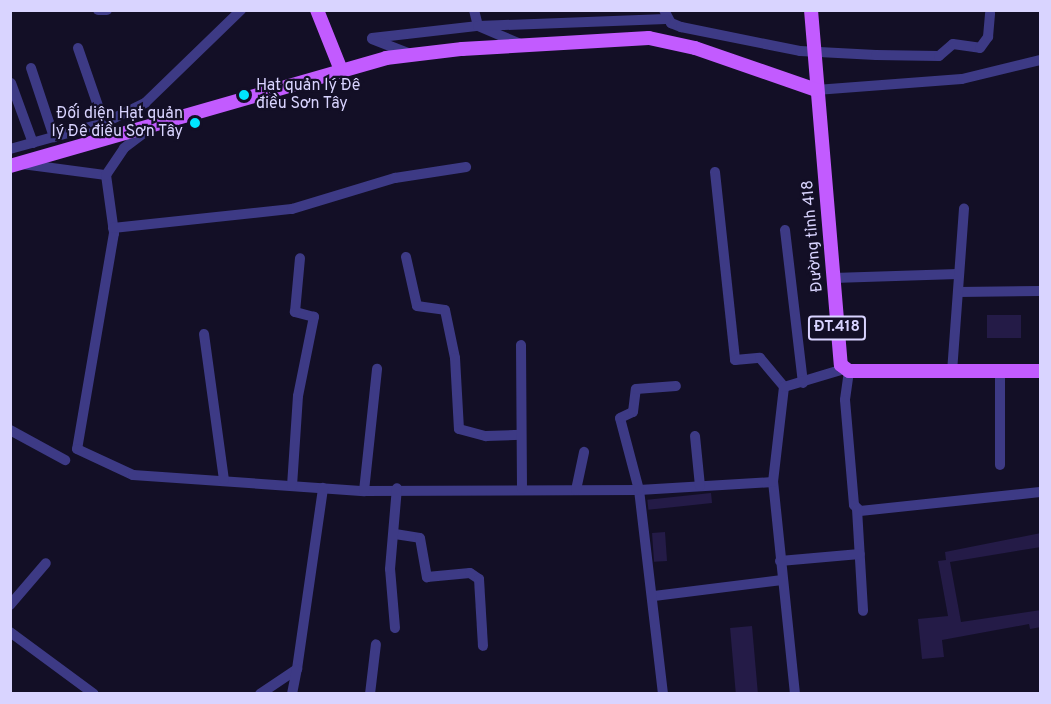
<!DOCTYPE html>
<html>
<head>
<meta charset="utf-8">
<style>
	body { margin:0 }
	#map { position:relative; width:1051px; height:704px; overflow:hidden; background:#130f26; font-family:Overpass,sans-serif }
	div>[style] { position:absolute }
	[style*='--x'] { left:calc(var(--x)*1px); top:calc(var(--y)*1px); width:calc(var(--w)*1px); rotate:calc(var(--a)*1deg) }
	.building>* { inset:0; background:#241b47; transform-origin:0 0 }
	.minor>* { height:10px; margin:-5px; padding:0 5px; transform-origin:5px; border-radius:5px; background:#3d3a85 }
	.major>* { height:14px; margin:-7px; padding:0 7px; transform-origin:7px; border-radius:7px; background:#c25bff }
	.dots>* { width:16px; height:16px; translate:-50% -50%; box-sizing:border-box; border:3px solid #130f26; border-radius:50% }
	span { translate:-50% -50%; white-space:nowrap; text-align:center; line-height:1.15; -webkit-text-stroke:4.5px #130f26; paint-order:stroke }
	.shield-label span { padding:2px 4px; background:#130f26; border:2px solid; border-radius:4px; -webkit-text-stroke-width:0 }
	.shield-label { font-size:15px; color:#d9d4ff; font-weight:700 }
	.poi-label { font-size:16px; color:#d9d4ff }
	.left { translate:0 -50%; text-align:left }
	.right { translate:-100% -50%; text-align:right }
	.street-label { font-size:16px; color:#d9d4ff }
	.frame { position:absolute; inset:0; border:12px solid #d9d4ff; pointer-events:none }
</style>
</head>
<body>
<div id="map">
	<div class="building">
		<div style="left:1021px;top:315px;width:23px;height:34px;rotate:90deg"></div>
		<div style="left:711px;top:493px;width:10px;height:64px;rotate:84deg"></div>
		<div style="left:665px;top:532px;width:29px;height:13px;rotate:86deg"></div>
		<div style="clip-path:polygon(1041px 533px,1041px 547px,950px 562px,961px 622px,1041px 610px,1041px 627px,1030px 629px,1029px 624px,942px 640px,944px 657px,922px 659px,918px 619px,948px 616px,938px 561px,946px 560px,945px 552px)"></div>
		<div style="left:752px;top:626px;width:67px;height:22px;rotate:85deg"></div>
	</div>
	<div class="minor">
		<div style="--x:98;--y:10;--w:9;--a:0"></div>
		<div style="--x:474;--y:10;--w:16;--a:76"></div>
		<div style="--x:478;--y:26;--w:49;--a:22.9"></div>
		<div style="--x:664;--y:10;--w:15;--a:62"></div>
		<div style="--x:671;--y:23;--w:11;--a:22"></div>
		<div style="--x:681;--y:27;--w:121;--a:11.4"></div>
		<div style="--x:800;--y:51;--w:76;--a:3"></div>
		<div style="--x:876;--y:55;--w:63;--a:0.9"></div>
		<div style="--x:939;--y:56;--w:18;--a:-41"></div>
		<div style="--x:953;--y:44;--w:27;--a:8"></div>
		<div style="--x:980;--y:48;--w:14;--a:-54"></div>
		<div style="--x:988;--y:37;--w:24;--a:-85"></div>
		<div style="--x:372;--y:38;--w:107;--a:-6.5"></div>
		<div style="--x:478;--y:26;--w:188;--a:-2.1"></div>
		<div style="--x:372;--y:39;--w:44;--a:21.3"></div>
		<div style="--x:78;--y:48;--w:79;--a:70.9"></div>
		<div style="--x:31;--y:68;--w:73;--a:71.6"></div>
		<div style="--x:11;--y:83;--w:64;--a:69.9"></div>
		<div style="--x:816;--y:90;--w:146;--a:-4.3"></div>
		<div style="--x:962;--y:79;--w:80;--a:-13.7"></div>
		<div style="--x:10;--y:149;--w:98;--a:-15.5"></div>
		<div style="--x:104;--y:123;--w:46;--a:-26"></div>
		<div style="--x:145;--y:103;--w:134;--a:-44.1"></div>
		<div style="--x:22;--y:164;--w:85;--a:7.5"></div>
		<div style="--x:106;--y:175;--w:59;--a:82.1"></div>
		<div style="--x:114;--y:233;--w:219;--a:99.7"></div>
		<div style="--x:77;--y:449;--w:62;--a:24.9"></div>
		<div style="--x:133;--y:475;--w:232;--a:4"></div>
		<div style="--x:364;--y:491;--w:275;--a:-0.2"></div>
		<div style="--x:639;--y:490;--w:134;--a:-3.4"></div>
		<div style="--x:715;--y:172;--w:189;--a:83.9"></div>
		<div style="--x:735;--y:360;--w:25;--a:-5"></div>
		<div style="--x:760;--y:358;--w:38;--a:50"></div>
		<div style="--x:106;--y:175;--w:32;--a:-56"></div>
		<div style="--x:124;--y:148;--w:34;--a:-37"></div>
		<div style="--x:113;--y:228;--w:180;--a:-6.1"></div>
		<div style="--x:292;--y:209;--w:108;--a:-16.8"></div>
		<div style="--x:395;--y:178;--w:72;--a:-8.8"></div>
		<div style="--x:785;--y:230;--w:154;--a:83.3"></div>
		<div style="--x:406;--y:257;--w:50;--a:77.3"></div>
		<div style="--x:417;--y:306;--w:28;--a:8"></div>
		<div style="--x:445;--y:310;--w:49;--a:78.2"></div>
		<div style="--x:455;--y:358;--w:71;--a:86.8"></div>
		<div style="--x:459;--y:429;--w:28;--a:15"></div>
		<div style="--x:486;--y:436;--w:35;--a:-2"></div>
		<div style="--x:833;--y:278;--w:125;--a:-1.8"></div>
		<div style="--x:958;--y:292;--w:82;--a:-0.7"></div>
		<div style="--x:204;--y:334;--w:147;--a:82.2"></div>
		<div style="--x:521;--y:345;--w:144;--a:89.6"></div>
		<div style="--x:849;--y:371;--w:29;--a:98"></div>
		<div style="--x:845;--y:400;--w:105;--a:85.1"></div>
		<div style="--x:854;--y:505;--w:8;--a:45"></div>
		<div style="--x:860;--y:511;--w:181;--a:-6"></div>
		<div style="--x:952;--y:372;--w:164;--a:-85.8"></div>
		<div style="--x:1000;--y:372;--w:93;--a:90"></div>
		<div style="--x:10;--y:430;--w:63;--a:28.6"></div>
		<div style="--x:695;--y:436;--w:50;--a:84.3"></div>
		<div style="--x:292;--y:486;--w:90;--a:-86.2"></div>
		<div style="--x:298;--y:396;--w:81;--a:-78.6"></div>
		<div style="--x:314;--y:317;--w:20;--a:-165"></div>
		<div style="--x:295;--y:312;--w:54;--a:-84.7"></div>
		<div style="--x:576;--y:490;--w:39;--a:-78"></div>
		<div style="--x:364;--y:491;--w:123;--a:-83.9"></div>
		<div style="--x:857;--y:509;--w:102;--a:86.6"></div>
		<div style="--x:395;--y:534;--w:25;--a:9"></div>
		<div style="--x:420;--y:538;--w:40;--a:80"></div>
		<div style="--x:427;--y:577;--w:43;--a:-5.3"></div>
		<div style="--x:470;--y:573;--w:11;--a:34"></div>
		<div style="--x:479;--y:579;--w:67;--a:86.6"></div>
		<div style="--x:780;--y:561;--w:80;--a:-5"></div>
		<div style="--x:654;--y:596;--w:129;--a:-7.1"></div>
		<div style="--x:10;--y:605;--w:55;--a:-49.4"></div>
		<div style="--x:395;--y:628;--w:59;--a:-94.8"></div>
		<div style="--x:390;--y:569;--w:81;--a:-85.1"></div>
		<div style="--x:10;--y:632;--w:104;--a:36.4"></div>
		<div style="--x:260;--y:694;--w:45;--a:-34"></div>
		<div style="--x:297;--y:669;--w:183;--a:-81.8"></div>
		<div style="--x:292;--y:694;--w:25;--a:-79"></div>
		<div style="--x:370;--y:694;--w:50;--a:-83.2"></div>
		<div style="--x:663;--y:694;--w:205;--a:-96.7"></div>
		<div style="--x:639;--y:490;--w:74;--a:-104.8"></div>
		<div style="--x:620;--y:418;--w:14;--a:-25"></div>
		<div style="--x:633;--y:412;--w:23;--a:-83"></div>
		<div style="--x:636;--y:389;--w:40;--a:-4.3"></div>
		<div style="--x:795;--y:694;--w:213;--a:-95.9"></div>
		<div style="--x:773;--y:482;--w:96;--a:-83.4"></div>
		<div style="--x:784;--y:387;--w:63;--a:-16.7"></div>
	</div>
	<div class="major">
		<div style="--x:317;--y:10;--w:65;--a:68.2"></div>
		<div style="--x:811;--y:10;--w:356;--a:85.2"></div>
		<div style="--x:841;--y:365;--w:10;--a:37"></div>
		<div style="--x:849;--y:371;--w:191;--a:0"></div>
		<div style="--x:10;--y:166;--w:391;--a:-16"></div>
		<div style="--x:386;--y:58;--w:77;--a:-6.8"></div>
		<div style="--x:462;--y:49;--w:187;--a:-3.4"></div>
		<div style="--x:649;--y:38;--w:47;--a:12.3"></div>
		<div style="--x:695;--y:48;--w:128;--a:19.1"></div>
	</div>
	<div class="dots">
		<div style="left:244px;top:95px;background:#00e5ff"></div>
		<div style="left:195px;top:123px;background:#00e5ff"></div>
	</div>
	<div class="shield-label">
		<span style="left:837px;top:328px">ĐT.418</span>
	</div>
	<div class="poi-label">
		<span class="left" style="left:256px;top:95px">Hạt quản lý Đê<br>điều Sơn Tây</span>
		<span class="right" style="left:183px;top:123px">Đối diện Hạt quản<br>lý Đê điều Sơn Tây</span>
	</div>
	<div class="street-label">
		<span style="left:813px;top:236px;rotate:-95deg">Đường tỉnh 418</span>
	</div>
	<div class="frame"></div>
</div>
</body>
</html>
